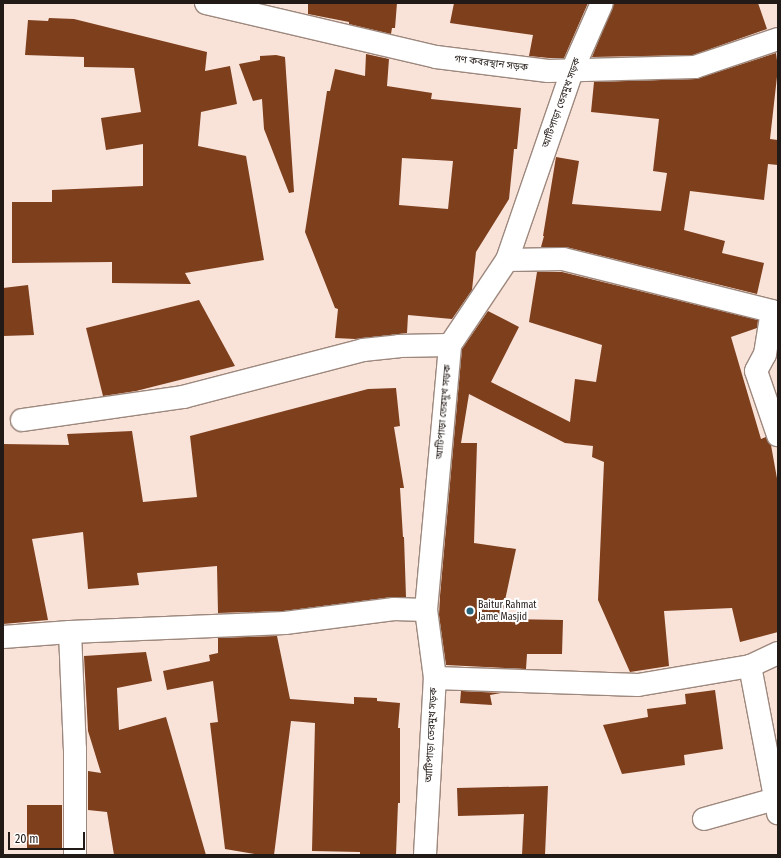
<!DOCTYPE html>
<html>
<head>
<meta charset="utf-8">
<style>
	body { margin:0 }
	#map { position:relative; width:781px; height:858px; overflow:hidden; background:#f9e2d8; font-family:"Fira Sans Condensed","Noto Sans Bengali",sans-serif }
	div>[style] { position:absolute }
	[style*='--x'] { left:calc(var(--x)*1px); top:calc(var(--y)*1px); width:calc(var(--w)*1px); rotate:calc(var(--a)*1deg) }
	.building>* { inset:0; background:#7e3f1d; transform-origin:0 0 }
	.roads { filter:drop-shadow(1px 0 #9d887e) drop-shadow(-1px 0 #9d887e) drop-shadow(0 1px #9d887e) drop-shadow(0 -1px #9d887e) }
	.street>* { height:22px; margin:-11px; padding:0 11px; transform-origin:11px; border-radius:11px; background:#fff }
	.secondary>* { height:22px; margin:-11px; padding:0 11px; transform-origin:11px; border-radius:11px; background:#fff }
	.dots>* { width:11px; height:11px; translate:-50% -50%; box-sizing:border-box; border:2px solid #fff; border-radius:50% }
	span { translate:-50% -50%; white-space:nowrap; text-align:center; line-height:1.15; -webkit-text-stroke:4px #fff; paint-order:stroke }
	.street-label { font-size:10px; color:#221a16 }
	.poi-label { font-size:10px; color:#221a16 }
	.left { translate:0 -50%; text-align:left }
	.frame { position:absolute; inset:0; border:4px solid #221a16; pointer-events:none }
	.scale { position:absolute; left:8px; top:832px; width:77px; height:18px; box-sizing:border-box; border:2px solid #221a16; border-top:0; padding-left:5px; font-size:12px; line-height:14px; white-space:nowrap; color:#221a16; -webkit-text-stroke:3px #fff; paint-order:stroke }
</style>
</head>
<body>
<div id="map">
	<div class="building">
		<div style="clip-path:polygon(308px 3px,397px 3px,395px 28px,392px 28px,391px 34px,349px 24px,349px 22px,308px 14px)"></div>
		<div style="clip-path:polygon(454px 3px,588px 3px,564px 58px,549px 58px,529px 56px,533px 35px,450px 23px)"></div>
		<div style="clip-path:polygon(614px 3px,758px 3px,767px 29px,693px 55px,592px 57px)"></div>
		<div style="clip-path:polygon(49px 18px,74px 19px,207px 52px,205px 71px,230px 66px,237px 104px,201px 112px,198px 146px,246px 156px,264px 260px,185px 273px,191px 284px,112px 283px,112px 262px,12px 263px,12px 202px,52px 202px,52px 190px,143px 186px,143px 144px,106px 150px,101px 118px,141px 112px,134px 68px,84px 67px,84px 57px,25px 55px,28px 20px,48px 21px)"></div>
		<div style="clip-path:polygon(776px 53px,778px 68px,770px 139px,778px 140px,778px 165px,768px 164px,764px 200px,690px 191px,684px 230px,725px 241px,722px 253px,764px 263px,757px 294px,566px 247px,541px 247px,544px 236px,543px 236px,556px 157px,579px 161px,572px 204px,661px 211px,667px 173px,653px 171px,659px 119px,591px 112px,594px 82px,696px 79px)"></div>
		<div style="clip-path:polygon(evenodd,366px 54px,389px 59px,387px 86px,432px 93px,431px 99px,521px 108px,517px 149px,514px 149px,509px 199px,476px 252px,472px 290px,452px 319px,408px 315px,407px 333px,355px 339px,335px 338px,338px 309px,335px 308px,305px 232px,327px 91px,330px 91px,335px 69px,365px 76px,366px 54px,402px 158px,453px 161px,448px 209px,399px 205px,402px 158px)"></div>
		<div style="clip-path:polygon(276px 55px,285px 57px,294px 192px,289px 193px,264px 129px,262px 99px,253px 101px,239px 64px,260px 60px,260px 56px)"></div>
		<div style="clip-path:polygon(537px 272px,562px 272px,758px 320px,757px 328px,731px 337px,761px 439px,766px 437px,771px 445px,778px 484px,778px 632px,740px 642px,732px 608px,664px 611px,669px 666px,630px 672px,598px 600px,604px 462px,592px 457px,593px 446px,565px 443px,469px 394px,461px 443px,477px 443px,474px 543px,516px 549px,501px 619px,563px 620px,562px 654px,527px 654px,526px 669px,446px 665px,439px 615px,440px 596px,462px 349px,488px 311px,519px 327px,491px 382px,570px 422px,575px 379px,596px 382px,602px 345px,529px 322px)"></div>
		<div style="clip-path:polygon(28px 285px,34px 335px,3px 336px,3px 288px)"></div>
		<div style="clip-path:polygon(199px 300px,235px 366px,136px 391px,103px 396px,86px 328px)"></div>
		<div style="clip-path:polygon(396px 388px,400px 426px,394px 427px,404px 488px,400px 488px,403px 537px,404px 537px,406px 597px,392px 597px,284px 611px,218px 613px,217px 566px,137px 573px,139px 585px,88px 589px,83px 532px,32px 539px,48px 620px,3px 624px,3px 444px,69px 445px,67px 434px,132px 431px,143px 502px,197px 497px,190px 436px,368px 389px)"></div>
		<div style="clip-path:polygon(277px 636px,290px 699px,354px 704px,354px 697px,377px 698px,377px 701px,400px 703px,398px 728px,400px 728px,400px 803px,398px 803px,396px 855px,360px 855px,360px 852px,312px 851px,315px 723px,291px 721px,274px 855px,260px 855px,225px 849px,210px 723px,218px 722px,213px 681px,167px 690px,163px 671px,210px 661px,209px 655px,218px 653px,218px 638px)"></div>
		<div style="clip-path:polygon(146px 652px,152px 681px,117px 688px,119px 730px,166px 717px,206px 855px,114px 855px,107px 812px,88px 810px,88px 771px,101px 773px,88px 731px,84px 656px)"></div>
		<div style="clip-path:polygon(715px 690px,723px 749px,684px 755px,685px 765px,622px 774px,603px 725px,648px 717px,647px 709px,686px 704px,685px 694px)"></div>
		<div style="clip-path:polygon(461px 691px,501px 693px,490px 695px,492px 705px,460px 703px)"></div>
		<div style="clip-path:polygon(548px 786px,545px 855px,522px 855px,524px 814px,458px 816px,457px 788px)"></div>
		<div style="left:27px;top:805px;width:35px;height:43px"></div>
	</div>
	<div class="roads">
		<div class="street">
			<div style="--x:206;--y:3;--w:236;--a:13.2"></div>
			<div style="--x:436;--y:57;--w:113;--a:7.1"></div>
			<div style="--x:548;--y:71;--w:147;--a:-1.6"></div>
			<div style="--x:695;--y:67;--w:88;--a:-18.6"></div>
			<div style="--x:507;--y:260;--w:56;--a:-1"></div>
			<div style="--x:563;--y:259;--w:215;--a:14"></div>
			<div style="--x:772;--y:311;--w:44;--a:99.2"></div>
			<div style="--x:765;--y:354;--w:19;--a:118"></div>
			<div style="--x:756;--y:371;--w:68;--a:71"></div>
			<div style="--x:22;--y:420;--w:163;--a:-8.1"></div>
			<div style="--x:183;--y:397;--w:186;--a:-14.6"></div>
			<div style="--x:363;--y:350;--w:36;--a:-6"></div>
			<div style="--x:399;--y:346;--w:51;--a:-1.1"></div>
			<div style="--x:70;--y:632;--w:117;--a:87.6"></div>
			<div style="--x:75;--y:749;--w:106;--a:90"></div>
			<div style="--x:3;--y:637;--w:67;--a:-4.3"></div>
			<div style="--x:70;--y:632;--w:215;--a:-2.4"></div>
			<div style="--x:285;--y:623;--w:110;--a:-7.3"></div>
			<div style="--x:394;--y:609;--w:32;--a:2"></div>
			<div style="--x:778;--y:653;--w:31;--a:155"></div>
			<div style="--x:750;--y:666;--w:150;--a:79.2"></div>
			<div style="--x:435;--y:678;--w:203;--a:2"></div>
			<div style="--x:638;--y:685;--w:114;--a:-9.6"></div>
			<div style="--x:704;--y:819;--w:74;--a:-15.7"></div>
		</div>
		<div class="secondary">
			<div style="--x:425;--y:855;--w:177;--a:-86.8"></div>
			<div style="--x:435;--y:678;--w:69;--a:-97.5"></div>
			<div style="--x:426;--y:610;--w:266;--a:-84.8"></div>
			<div style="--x:450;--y:345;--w:102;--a:-56.2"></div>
			<div style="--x:507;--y:260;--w:200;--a:-71"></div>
			<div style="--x:572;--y:71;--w:74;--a:-66.2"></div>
		</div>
	</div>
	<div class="dots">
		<div style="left:470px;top:611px;background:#27647b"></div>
	</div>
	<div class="street-label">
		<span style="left:491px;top:64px;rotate:7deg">গণ কবরস্থান সড়ক</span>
		<span style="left:562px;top:103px;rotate:-70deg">আটিপাড়া তেরমুখ সড়ক</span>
		<span style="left:444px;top:412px;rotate:-85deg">আটিপাড়া তেরমুখ সড়ক</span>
		<span style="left:432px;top:735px;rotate:-87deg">আটিপাড়া তেরমুখ সড়ক</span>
	</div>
	<div class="poi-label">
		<span class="left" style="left:478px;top:611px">Baitur Rahmat<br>Jame Masjid</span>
	</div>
	<div class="frame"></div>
	<div class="scale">20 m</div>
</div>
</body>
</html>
